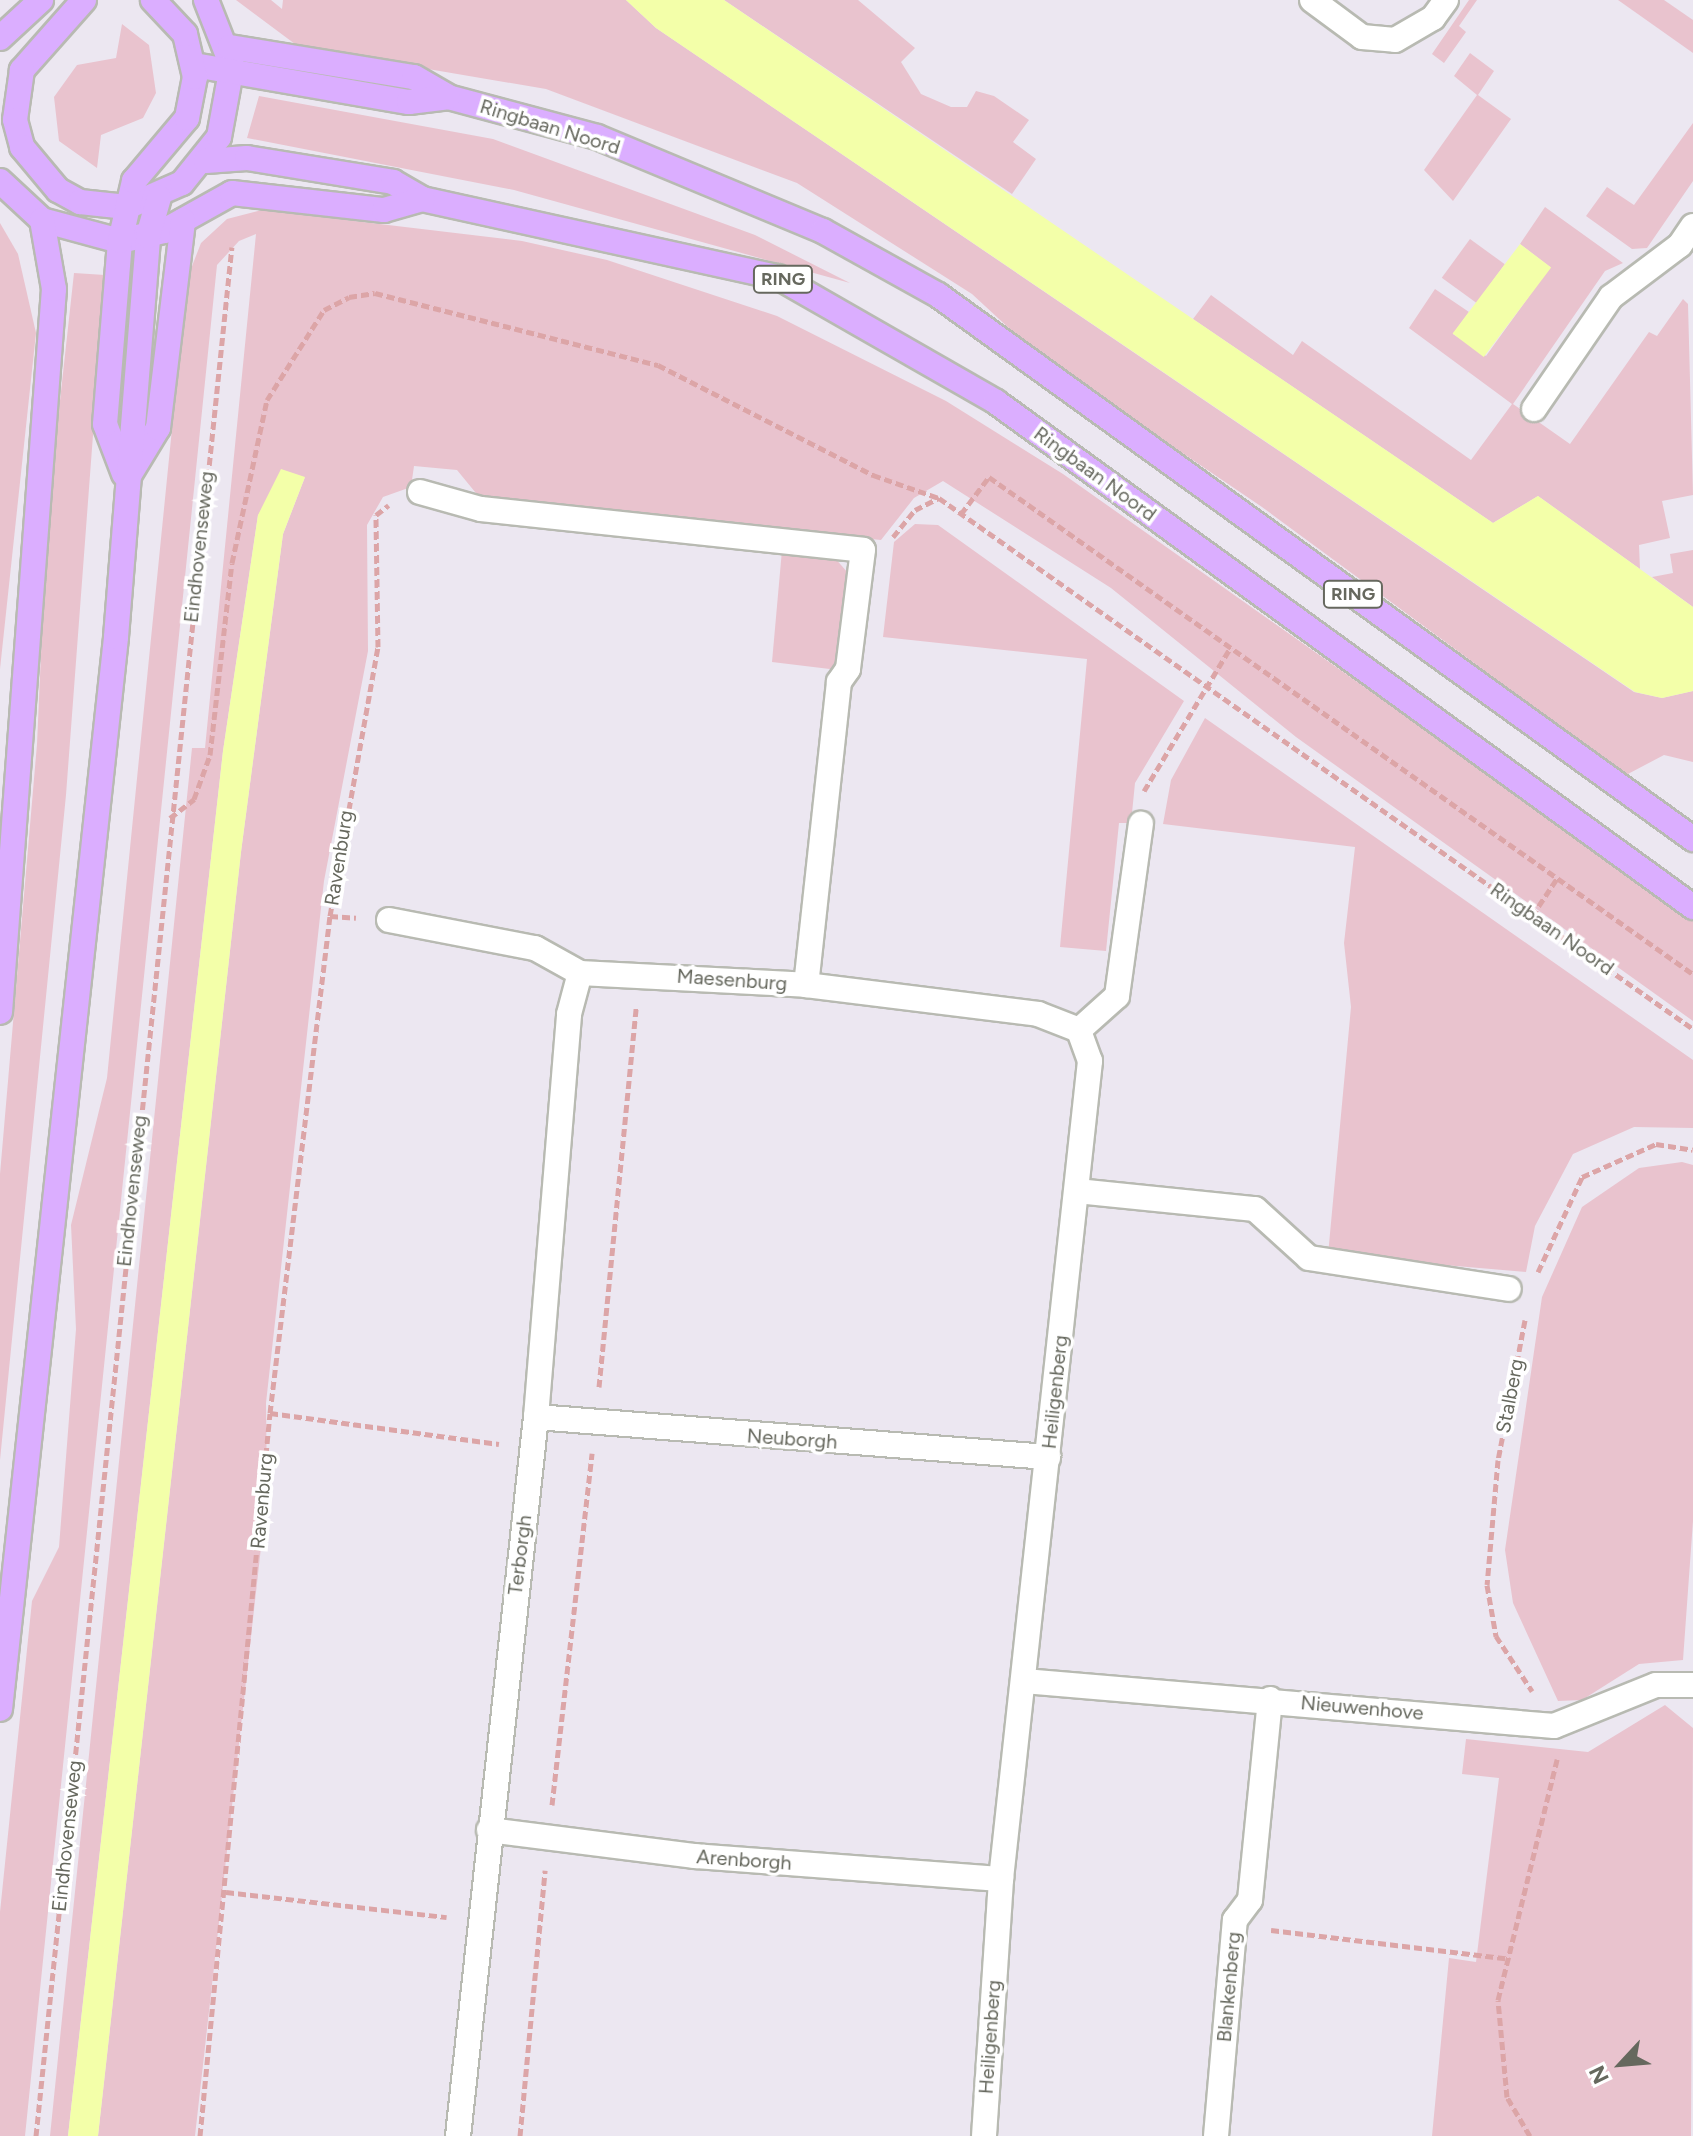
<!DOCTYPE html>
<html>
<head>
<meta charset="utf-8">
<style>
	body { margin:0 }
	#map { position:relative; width:1693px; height:2136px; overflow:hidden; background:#ece7f1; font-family:Figtree,sans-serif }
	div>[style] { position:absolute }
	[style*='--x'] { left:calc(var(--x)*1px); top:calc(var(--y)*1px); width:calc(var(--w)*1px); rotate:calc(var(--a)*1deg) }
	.green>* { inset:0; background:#e9c3ce; transform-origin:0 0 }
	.water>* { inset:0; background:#f3ffa9; transform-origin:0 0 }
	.path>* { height:5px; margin-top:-2.5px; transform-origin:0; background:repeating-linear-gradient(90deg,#dca5a7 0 8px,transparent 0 12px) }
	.roads { filter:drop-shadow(2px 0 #b8bab2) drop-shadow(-2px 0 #b8bab2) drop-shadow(0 2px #b8bab2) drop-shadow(0 -2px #b8bab2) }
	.minor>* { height:24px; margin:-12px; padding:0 12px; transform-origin:12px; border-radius:12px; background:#fff }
	.major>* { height:24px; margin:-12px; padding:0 12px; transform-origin:12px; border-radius:12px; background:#dbaeff }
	span { translate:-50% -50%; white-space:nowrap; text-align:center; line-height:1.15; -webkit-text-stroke:7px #fff; paint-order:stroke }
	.shield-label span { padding:2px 6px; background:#fff; border:2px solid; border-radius:6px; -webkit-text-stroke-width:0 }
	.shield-label { font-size:18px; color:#66685e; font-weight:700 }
	.street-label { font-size:20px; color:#66685e }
	.north { position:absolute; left:1581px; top:2024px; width:80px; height:80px; -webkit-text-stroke:6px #fff; paint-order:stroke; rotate:244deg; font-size:22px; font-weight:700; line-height:32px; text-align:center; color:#66685e }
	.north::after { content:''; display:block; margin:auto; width:28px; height:36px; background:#66685e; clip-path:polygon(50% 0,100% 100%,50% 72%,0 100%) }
</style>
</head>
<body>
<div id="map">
	<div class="green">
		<div style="clip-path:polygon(236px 0,271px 0,282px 9px,283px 0,626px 0,656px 28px,1634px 692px,1662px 698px,1693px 691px,1693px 762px,1664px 755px,1626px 775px,1262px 507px,1038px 355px,972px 294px,797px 183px,546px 89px,299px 47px)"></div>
		<div style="clip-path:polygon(724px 0,858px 0,915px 48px,901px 62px,921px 94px,951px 107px,967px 107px,976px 91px,994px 96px,1029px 120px,1013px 142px,1036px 159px,1012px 194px)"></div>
		<div style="clip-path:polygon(1469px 0,1477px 0,1459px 26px,1466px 32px,1444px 63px,1432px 54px)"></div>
		<div style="clip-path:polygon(1618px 0,1664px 0,1693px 20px,1693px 53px)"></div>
		<div style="clip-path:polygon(122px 24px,149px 45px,156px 93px,143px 118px,101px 135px,97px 168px,59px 141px,54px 97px,77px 65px,116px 58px)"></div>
		<div style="clip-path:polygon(1470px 53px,1494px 71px,1478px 95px,1511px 119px,1453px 201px,1424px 170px,1477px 95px,1454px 76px)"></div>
		<div style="clip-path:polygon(259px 96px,493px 139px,755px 235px,850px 283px,514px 190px,247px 138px)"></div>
		<div style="clip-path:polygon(1693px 123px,1693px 181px,1647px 248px,1632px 249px,1586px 216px,1607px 187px,1634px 205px)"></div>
		<div style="clip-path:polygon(1545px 207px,1623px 263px,1605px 271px,1513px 404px,1570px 444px,1649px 332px,1657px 336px,1683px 299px,1688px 304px,1693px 495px,1662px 501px,1670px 538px,1639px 545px,1640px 569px,1538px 496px,1493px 523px,1193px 319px,1211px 295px,1293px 355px,1302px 341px,1471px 460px,1512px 404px,1409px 328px,1435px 289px,1469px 312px,1453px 334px,1486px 356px,1550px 267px,1520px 244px)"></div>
		<div style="clip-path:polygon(262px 210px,522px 241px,607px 260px,777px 316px,946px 401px,1063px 474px,1693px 919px,1693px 1021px,1296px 737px,1111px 588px,943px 481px,914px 498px,881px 540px,480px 498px,457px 470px,414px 466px,411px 487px,383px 497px,367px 525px,368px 651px,324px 881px,266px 1403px,267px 1494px,195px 2136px,98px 2136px,241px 852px,283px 534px,305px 477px,258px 515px,223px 751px,68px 2136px,50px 2136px,192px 748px,205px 748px,256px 234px,239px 241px,217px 265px,25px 2136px,0 2136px,0 1912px,32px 1601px,59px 1547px,76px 1329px,71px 1225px,107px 1078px,187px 279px,201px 243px,227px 219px)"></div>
		<div style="clip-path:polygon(0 223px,18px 254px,36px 333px,0 669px)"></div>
		<div style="left:1470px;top:239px;width:43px;height:48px;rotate:36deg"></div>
		<div style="clip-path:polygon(74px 273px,105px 275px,66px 795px,0 1460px,0 1174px,37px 744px,47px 519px)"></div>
		<div style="clip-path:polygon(915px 524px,938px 525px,1184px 701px,1135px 783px,1131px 823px,1119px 823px,1106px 951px,1060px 947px,1087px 659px,883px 637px,894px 542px)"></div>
		<div style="clip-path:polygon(782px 550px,834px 557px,848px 573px,838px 670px,772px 662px)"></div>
		<div style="clip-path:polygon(1693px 550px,1693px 607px,1652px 577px,1673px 573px,1670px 554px)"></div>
		<div style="clip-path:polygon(1205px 718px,1693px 1060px,1693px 1128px,1634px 1127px,1573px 1154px,1535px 1226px,1526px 1272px,1328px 1255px,1351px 1007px,1344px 943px,1355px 847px,1163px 824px,1171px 780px)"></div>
		<div style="clip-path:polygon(1682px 1162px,1693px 1165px,1693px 1521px,1683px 1660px,1639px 1664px,1582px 1700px,1558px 1701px,1513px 1603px,1505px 1550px,1542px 1297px,1582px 1207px,1639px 1168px)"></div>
		<div style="clip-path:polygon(1665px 1705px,1693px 1728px,1691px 2136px,1432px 2136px,1449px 1958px,1476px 1962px,1499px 1778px,1462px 1774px,1466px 1739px,1588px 1752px)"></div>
	</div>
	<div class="water">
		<div style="clip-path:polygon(626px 0,724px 0,1493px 523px,1538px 496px,1693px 607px,1693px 691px,1662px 698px,1635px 692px,656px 28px)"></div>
		<div style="left:1520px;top:244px;width:39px;height:112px;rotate:37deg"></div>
		<div style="clip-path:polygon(281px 469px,305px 477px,283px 534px,241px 852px,98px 2136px,68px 2136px,223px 751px,258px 515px)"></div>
	</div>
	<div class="path">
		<div style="--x:961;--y:514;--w:46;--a:-52.9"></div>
		<div style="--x:989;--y:477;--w:862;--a:35.22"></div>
		<div style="--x:893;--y:537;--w:35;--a:-51"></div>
		<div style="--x:915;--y:510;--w:27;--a:-27"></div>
		<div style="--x:939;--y:498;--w:922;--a:35.15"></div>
		<div style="--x:1144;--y:791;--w:168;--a:-58.9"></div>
		<div style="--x:170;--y:818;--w:31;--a:-38"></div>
		<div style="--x:194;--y:799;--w:47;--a:-70"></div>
		<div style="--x:210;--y:755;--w:193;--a:-83.5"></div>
		<div style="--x:232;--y:563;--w:167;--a:-77.9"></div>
		<div style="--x:267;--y:400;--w:107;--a:-57.7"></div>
		<div style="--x:324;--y:310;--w:28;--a:-27"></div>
		<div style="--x:349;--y:297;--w:26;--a:-9"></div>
		<div style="--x:375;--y:293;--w:292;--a:14.3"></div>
		<div style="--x:658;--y:365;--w:242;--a:27.1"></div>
		<div style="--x:873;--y:475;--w:70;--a:19.2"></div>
		<div style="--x:330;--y:916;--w:26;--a:4"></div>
		<div style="--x:1532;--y:916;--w:47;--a:-56.3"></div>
		<div style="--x:1538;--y:1272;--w:105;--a:-65.1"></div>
		<div style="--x:1582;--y:1177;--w:81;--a:-24"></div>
		<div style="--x:1656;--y:1144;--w:37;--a:9"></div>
		<div style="--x:1525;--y:1320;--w:143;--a:100.9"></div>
		<div style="--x:1498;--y:1460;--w:125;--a:95"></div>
		<div style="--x:1487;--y:1585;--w:52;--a:80"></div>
		<div style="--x:1496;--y:1636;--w:66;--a:56.8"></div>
		<div style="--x:599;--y:1387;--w:382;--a:-84.4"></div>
		<div style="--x:270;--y:1413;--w:231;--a:7.7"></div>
		<div style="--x:552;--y:1805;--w:354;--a:-83.5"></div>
		<div style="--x:226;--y:1892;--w:222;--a:6.5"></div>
		<div style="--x:1271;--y:1930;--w:240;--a:6.9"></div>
		<div style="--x:36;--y:2136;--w:1899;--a:-84.08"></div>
		<div style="--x:200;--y:2136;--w:726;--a:-84.47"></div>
		<div style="--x:270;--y:1413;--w:501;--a:-83.12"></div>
		<div style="--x:330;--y:916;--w:273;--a:-79.9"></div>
		<div style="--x:378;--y:647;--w:132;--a:-90.9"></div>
		<div style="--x:376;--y:515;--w:16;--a:-38"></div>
		<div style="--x:520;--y:2136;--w:267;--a:-84.6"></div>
		<div style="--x:1530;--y:2136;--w:45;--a:-120.5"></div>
		<div style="--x:1507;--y:2097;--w:97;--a:-95.3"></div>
		<div style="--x:1498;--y:2000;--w:248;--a:-76.2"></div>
	</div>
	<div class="roads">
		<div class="minor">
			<div style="--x:1312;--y:0;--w:62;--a:36.5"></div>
			<div style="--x:1362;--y:37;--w:33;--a:5"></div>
			<div style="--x:1395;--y:40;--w:44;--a:-30.1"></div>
			<div style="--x:1433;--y:18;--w:22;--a:-54"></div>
			<div style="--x:1534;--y:409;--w:136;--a:-55.5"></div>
			<div style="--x:1611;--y:297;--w:86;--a:-37"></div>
			<div style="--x:1680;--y:245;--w:23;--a:-56"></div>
			<div style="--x:420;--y:492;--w:63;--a:15.6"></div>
			<div style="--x:481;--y:509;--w:384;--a:6.1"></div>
			<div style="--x:863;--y:550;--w:120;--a:97.2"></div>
			<div style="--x:848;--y:669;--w:16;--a:125"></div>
			<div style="--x:839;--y:682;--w:305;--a:96.2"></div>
			<div style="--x:389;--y:920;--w:149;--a:10.9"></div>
			<div style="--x:535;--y:948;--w:51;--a:29.1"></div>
			<div style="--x:580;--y:973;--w:226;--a:3"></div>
			<div style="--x:806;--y:985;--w:234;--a:7.1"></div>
			<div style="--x:1038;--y:1014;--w:44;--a:21.3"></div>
			<div style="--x:1079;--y:1030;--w:51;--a:-41.8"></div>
			<div style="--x:1117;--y:996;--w:174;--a:-82.1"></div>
			<div style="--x:1077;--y:1191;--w:179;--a:5.8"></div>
			<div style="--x:1255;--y:1209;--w:73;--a:42.2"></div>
			<div style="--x:1309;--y:1258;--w:202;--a:8.8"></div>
			<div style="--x:536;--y:1417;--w:514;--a:4.47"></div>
			<div style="--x:1024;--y:1681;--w:532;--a:4.85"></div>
			<div style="--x:1554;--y:1726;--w:110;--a:-21.9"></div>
			<div style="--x:1656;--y:1685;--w:37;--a:0"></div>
			<div style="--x:489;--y:1830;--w:208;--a:7.2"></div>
			<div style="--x:695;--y:1856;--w:307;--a:4.3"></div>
			<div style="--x:458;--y:2136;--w:723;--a:-83.81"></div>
			<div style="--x:536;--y:1417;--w:404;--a:-85.3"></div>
			<div style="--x:569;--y:1014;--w:42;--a:-75"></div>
			<div style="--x:984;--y:2136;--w:258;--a:-86.2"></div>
			<div style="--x:1001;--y:1879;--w:823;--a:-83.79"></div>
			<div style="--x:1090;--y:1061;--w:33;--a:-110"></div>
			<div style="--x:1216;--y:2136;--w:217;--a:-85"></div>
			<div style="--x:1235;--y:1920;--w:25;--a:-53"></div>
			<div style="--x:1250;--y:1900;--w:202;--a:-84.3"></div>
		</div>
		<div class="major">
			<div style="--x:84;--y:0;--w:94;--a:131.5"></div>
			<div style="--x:22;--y:70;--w:50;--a:98"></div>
			<div style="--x:15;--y:120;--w:28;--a:75"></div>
			<div style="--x:22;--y:147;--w:56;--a:50.1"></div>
			<div style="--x:58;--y:190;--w:25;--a:29"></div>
			<div style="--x:80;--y:202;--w:47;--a:6.1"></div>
			<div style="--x:127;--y:207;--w:60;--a:-23.6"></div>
			<div style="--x:182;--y:183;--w:59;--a:-51.2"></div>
			<div style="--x:219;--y:137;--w:72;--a:-79.6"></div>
			<div style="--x:232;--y:66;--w:71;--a:-111.5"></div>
			<div style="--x:0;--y:38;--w:56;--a:-42.8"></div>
			<div style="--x:230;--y:47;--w:186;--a:9.3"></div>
			<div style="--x:414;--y:77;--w:39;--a:30"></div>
			<div style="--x:448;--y:97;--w:154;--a:15"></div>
			<div style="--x:597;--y:137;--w:245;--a:22.6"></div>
			<div style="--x:823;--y:231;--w:132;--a:29.1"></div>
			<div style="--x:938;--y:295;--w:931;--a:35.77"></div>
			<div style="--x:194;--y:65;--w:218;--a:9.8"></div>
			<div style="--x:409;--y:102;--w:39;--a:-7"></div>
			<div style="--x:206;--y:161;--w:41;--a:-4.2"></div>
			<div style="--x:247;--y:158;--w:148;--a:9.3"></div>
			<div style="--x:393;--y:182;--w:34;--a:30"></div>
			<div style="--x:422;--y:199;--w:364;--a:12.4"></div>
			<div style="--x:778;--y:277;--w:251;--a:29.8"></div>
			<div style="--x:996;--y:402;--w:861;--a:35.92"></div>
			<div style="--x:0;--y:181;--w:57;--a:42.9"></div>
			<div style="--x:42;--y:220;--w:81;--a:15.1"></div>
			<div style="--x:120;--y:241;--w:45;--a:-12.8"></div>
			<div style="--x:164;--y:231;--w:78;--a:-29.2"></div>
			<div style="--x:232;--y:193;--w:153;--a:6.4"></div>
			<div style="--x:384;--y:210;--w:40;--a:-16"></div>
			<div style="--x:124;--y:474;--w:53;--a:-110.8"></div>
			<div style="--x:105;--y:424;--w:184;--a:-85.3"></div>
			<div style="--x:120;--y:241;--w:62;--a:-76.9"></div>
			<div style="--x:134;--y:181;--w:82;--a:-49.9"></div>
			<div style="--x:187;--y:118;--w:42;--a:-79"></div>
			<div style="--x:195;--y:77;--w:44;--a:-103.1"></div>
			<div style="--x:185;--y:34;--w:47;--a:-133.3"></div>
			<div style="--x:130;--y:474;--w:54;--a:-58.7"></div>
			<div style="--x:158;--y:428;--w:209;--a:-83.1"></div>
			<div style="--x:0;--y:1012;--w:725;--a:-85.73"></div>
			<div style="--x:54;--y:289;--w:70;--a:-99.9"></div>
			<div style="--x:0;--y:1709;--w:1078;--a:-83.82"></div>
			<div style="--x:116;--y:637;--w:402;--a:-85.4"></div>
			<div style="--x:148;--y:236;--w:40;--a:-74"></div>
		</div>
	</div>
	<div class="shield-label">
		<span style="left:783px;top:279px">RING</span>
		<span style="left:1353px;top:594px">RING</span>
	</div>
	<div class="street-label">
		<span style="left:550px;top:127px;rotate:17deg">Ringbaan Noord</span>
		<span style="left:1095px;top:474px;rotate:36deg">Ringbaan Noord</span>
		<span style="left:199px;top:547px;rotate:-84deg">Eindhovenseweg</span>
		<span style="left:339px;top:858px;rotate:-81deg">Ravenburg</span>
		<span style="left:1552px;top:929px;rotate:35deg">Ringbaan Noord</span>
		<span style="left:732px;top:980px;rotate:4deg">Maesenburg</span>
		<span style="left:132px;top:1191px;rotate:-84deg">Eindhovenseweg</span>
		<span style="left:1055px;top:1392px;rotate:-84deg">Heiligenberg</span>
		<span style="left:1510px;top:1396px;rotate:-79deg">Stalberg</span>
		<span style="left:792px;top:1439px;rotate:4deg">Neuborgh</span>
		<span style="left:262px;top:1501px;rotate:-85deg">Ravenburg</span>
		<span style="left:520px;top:1555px;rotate:-83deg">Terborgh</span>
		<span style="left:1362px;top:1708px;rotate:5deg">Nieuwenhove</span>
		<span style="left:67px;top:1836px;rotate:-84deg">Eindhovenseweg</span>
		<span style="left:744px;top:1860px;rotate:4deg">Arenborgh</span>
		<span style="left:1229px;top:1987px;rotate:-85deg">Blankenberg</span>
		<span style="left:990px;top:2037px;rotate:-86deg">Heiligenberg</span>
	</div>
	<div class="north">N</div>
</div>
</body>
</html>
